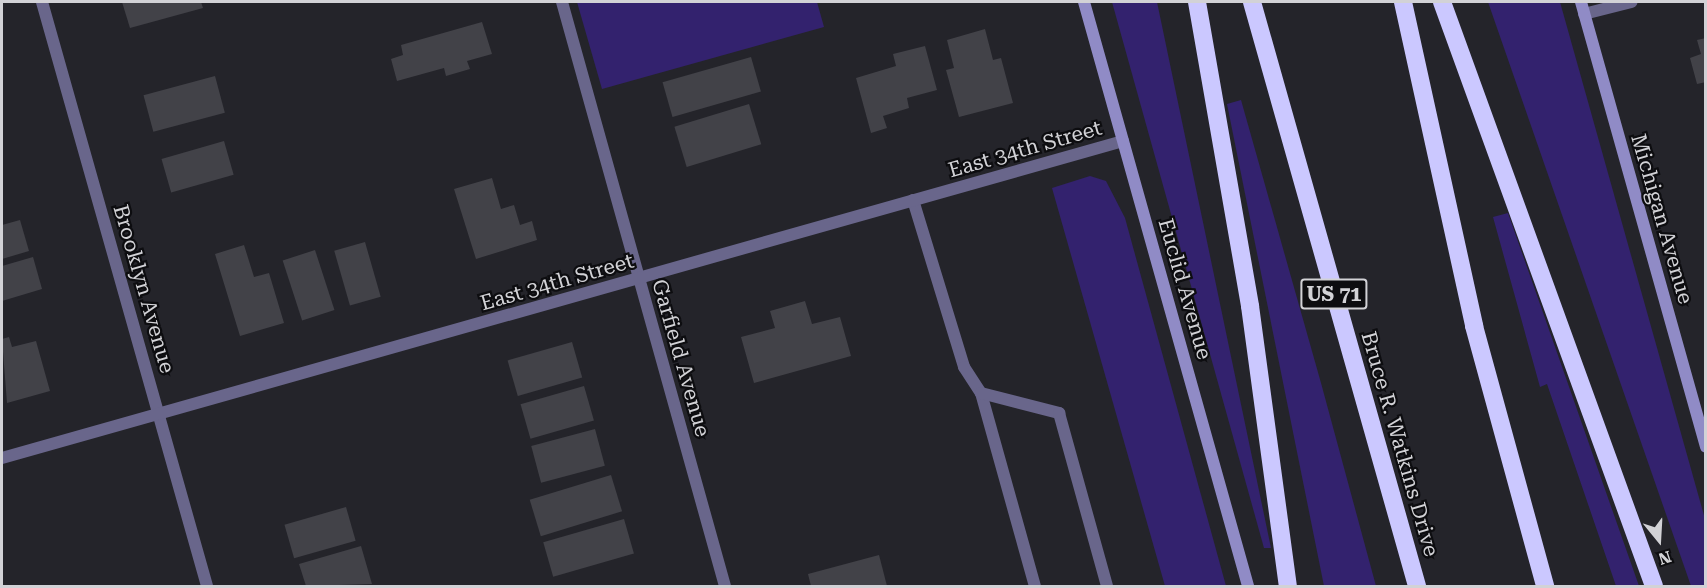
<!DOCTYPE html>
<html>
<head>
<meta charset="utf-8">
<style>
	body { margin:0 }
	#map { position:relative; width:1707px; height:588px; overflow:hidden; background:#24242a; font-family:"Roboto Serif",serif }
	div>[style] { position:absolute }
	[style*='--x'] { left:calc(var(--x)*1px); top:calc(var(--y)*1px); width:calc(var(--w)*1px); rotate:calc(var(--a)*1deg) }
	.green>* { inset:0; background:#33226e }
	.building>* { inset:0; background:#424248; transform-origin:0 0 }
	.lane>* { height:12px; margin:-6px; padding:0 6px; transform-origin:6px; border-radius:6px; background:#69668b }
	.street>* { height:12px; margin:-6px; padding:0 6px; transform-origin:6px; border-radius:6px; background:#69668b }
	.secondary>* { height:12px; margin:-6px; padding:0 6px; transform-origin:6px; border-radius:6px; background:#908bc6 }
	.highway>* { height:18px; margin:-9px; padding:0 9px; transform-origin:9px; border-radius:9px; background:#cbc8ff }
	span { translate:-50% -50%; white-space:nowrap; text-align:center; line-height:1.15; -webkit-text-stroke:4.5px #0d0d10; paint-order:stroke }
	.shield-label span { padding:2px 4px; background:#0d0d10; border:2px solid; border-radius:4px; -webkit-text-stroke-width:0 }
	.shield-label { font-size:20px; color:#d2d2d6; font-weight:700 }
	.street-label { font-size:21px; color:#d2d2d6 }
	.frame { position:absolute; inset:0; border:3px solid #d2d2d6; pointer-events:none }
	.north { position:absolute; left:1629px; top:510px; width:60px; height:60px; -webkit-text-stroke:4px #0d0d10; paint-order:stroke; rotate:162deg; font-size:16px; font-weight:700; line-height:24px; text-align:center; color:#d2d2d6 }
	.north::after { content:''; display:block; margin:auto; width:21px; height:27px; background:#d2d2d6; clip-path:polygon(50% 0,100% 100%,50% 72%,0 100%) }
</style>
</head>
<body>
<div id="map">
	<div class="green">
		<div style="clip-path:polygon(577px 2px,817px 2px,824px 27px,602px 89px)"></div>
		<div style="clip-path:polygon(1112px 2px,1157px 2px,1271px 548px,1264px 548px)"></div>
		<div style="clip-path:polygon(1488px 2px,1560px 2px,1705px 519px,1705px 586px,1691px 586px)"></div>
		<div style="clip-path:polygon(1241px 100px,1321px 383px,1376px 586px,1324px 586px,1227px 104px)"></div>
		<div style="clip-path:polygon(1090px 176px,1106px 181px,1125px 218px,1226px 586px,1165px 586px,1052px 188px)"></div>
		<div style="clip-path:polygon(1508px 213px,1614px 515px,1639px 586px,1616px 586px,1547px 384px,1540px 387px,1493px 217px)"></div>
	</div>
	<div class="building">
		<div style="clip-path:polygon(122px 2px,201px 2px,203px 8px,130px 28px)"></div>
		<div style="clip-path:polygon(482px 22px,492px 54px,467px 61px,470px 69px,446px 76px,444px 68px,397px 81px,391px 59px,403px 55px,401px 45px)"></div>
		<div style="clip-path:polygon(985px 29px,993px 60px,1001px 58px,1013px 103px,959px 117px,946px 70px,954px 68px,947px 40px)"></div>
		<div style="clip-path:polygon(1706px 38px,1706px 82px,1697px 84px,1690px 58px,1701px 54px,1697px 40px)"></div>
		<div style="clip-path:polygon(925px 46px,937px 90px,907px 98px,909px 108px,883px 116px,887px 128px,871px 133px,856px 78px,896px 66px,893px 54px)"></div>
		<div style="left:751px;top:57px;width:36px;height:92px;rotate:74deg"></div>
		<div style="left:215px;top:76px;width:38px;height:74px;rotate:75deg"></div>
		<div style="left:749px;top:104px;width:42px;height:78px;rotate:73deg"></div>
		<div style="left:224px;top:141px;width:35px;height:65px;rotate:74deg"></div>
		<div style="clip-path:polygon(492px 178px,501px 209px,514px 205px,520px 225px,532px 221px,537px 240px,476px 259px,454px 189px)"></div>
		<div style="clip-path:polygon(20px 220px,29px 251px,2px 259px,2px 225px)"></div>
		<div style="left:365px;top:242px;width:57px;height:32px;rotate:74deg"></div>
		<div style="clip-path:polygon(244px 245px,254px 277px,269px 273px,284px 323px,240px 336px,215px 254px)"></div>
		<div style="left:315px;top:250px;width:63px;height:34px;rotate:72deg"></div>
		<div style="clip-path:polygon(33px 257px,42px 289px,2px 301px,2px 266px)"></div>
		<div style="clip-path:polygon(805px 301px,812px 324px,840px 317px,851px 356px,754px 383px,741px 337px,775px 328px,770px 311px)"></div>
		<div style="clip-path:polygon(9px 337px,12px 347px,36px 341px,50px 391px,7px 403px,2px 339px)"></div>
		<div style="left:572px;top:342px;width:37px;height:67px;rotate:74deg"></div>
		<div style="left:584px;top:386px;width:36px;height:66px;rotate:74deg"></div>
		<div style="left:595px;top:429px;width:38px;height:66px;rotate:75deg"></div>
		<div style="left:611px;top:475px;width:38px;height:85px;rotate:73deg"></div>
		<div style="left:346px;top:507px;width:35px;height:64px;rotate:74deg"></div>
		<div style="left:624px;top:519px;width:36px;height:84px;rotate:74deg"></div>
		<div style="clip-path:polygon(361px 546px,372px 584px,306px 586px,299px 564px)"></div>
		<div style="clip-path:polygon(879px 555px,887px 586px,811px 586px,808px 574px)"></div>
	</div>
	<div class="lane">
		<div style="--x:913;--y:200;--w:175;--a:73"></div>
		<div style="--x:964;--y:367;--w:31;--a:57"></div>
		<div style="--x:981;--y:393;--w:200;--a:74.4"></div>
		<div style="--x:981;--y:393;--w:81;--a:14.4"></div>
		<div style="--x:1059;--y:413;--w:180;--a:74.5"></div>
	</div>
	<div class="street">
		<div style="--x:42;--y:2;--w:607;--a:74.22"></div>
		<div style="--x:562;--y:2;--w:606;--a:74.41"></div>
		<div style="--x:1584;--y:14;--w:49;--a:-14.3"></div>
		<div style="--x:2;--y:458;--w:1165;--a:-15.79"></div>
	</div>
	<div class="secondary">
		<div style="--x:1084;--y:2;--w:607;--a:74.31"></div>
		<div style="--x:1581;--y:2;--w:462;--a:74.3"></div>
	</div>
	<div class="highway">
		<div style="--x:1197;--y:2;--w:309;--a:80.1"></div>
		<div style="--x:1250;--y:306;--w:283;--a:82.3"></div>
		<div style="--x:1252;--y:2;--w:607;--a:74.22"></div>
		<div style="--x:1403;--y:2;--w:332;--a:77.6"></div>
		<div style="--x:1474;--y:326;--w:270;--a:74.7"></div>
		<div style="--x:1442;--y:2;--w:621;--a:70.05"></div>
	</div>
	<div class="shield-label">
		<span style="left:1334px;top:294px">US 71</span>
	</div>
	<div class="street-label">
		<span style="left:1025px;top:149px;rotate:-16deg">East 34th Street</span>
		<span style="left:1662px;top:219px;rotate:74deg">Michigan Avenue</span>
		<span style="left:557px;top:282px;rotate:-16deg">East 34th Street</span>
		<span style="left:144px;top:289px;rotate:74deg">Brooklyn Avenue</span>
		<span style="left:1185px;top:289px;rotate:74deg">Euclid Avenue</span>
		<span style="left:681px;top:358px;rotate:74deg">Garfield Avenue</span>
		<span style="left:1400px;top:444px;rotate:74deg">Bruce R. Watkins Drive</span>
	</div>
	<div class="frame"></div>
	<div class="north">N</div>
</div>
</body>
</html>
